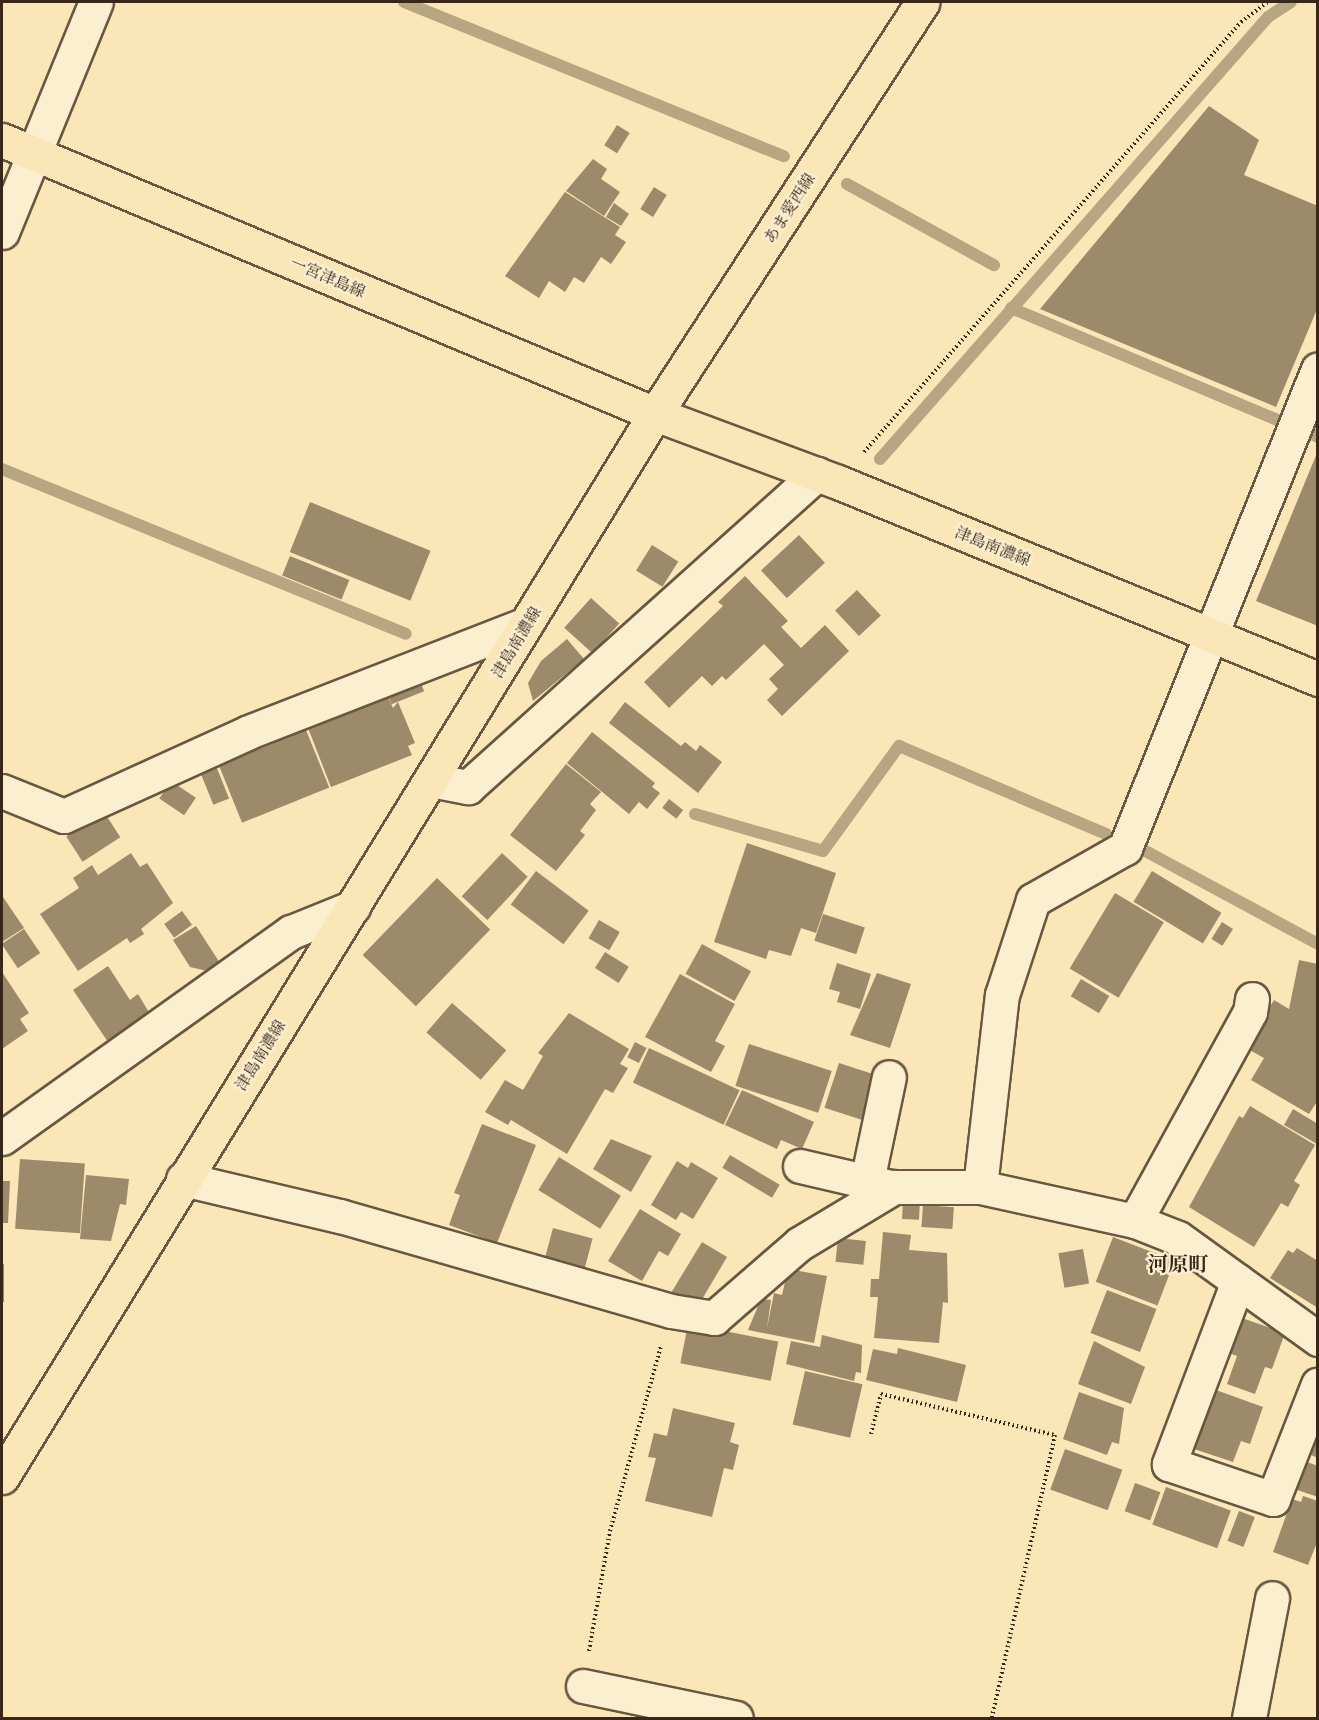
<!DOCTYPE html>
<html>
<head>
<meta charset="utf-8">
<style>
	body { margin:0 }
	#map { position:relative; width:1319px; height:1720px; overflow:hidden; background:#fae6b6; font-family:"Libre Caslon Text","Noto Serif JP",serif }
	div>[style] { position:absolute }
	[style*='--x'] { left:calc(var(--x)*1px); top:calc(var(--y)*1px); width:calc(var(--w)*1px); rotate:calc(var(--a)*1deg) }
	.stream>* { height:12px; margin:-6px; padding:0 6px; transform-origin:6px; border-radius:6px; background:#b8a581 }
	.building>* { inset:0; background:#9d8a6b; transform-origin:0 0 }
	.path>* { height:4px; margin-top:-2px; transform-origin:0; background:repeating-linear-gradient(90deg,#38271a 0 1.5px,transparent 0 4.5px) }
	.roads { filter:drop-shadow(2px 0 #685741) drop-shadow(-2px 0 #685741) drop-shadow(0 2px #685741) drop-shadow(0 -2px #685741) }
	.minor>* { height:33px; margin:-16.5px; padding:0 16.5px; transform-origin:16.5px; border-radius:16.5px; background:#fcefd0 }
	.major>* { height:33px; margin:-16.5px; padding:0 16.5px; transform-origin:16.5px; border-radius:16.5px; background:#fae6b6 }
	span { translate:-50% -50%; white-space:nowrap; text-align:center; line-height:1.15; -webkit-text-stroke:4.5px #fcefd0; paint-order:stroke }
	.street-label { font-size:16px; color:#38271a }
	.quarter-label { font-size:20px; color:#38271a; font-weight:700 }
	.frame { position:absolute; inset:0; border:3px solid #38271a; pointer-events:none }
</style>
</head>
<body>
<div id="map">
	<div class="stream">
		<div style="--x:404;--y:2;--w:410;--a:22.1"></div>
		<div style="--x:847;--y:184;--w:168;--a:28.9"></div>
		<div style="--x:1011;--y:308;--w:290;--a:22.8"></div>
		<div style="--x:1312;--y:434;--w:7;--a:27"></div>
		<div style="--x:880;--y:459;--w:588;--a:-48.72"></div>
		<div style="--x:1268;--y:17;--w:27;--a:-33"></div>
		<div style="--x:2;--y:469;--w:436;--a:22.2"></div>
		<div style="--x:695;--y:814;--w:133;--a:16.1"></div>
		<div style="--x:823;--y:851;--w:130;--a:-54.1"></div>
		<div style="--x:899;--y:746;--w:225;--a:23"></div>
		<div style="--x:1138;--y:847;--w:204;--a:28.3"></div>
	</div>
	<div class="building">
		<div style="clip-path:polygon(1209px 106px,1259px 140px,1244px 175px,1318px 206px,1318px 307px,1276px 407px,1040px 309px)"></div>
		<div style="left:617px;top:125px;width:15px;height:24px;rotate:32deg"></div>
		<div style="clip-path:polygon(593px 159px,607px 169px,601px 179px,620px 192px,604px 216px,566px 191px)"></div>
		<div style="left:654px;top:187px;width:15px;height:26px;rotate:32deg"></div>
		<div style="clip-path:polygon(565px 192px,620px 227px,615px 235px,626px 242px,611px 264px,601px 257px,584px 283px,574px 277px,565px 292px,549px 281px,539px 298px,505px 276px)"></div>
		<div style="clip-path:polygon(614px 203px,629px 214px,621px 226px,606px 217px)"></div>
		<div style="clip-path:polygon(1317px 453px,1318px 453px,1318px 626px,1256px 601px)"></div>
		<div style="left:310px;top:502px;width:130px;height:54px;rotate:22deg"></div>
		<div style="left:799px;top:535px;width:38px;height:52px;rotate:47deg"></div>
		<div style="left:652px;top:545px;width:31px;height:30px;rotate:32deg"></div>
		<div style="left:290px;top:556px;width:64px;height:21px;rotate:22deg"></div>
		<div style="clip-path:polygon(745px 576px,788px 621px,781px 627px,801px 648px,825px 625px,849px 651px,782px 716px,767px 700px,778px 689px,769px 679px,784px 665px,764px 644px,726px 680px,722px 676px,712px 686px,702px 676px,669px 708px,644px 682px,723px 606px,718px 602px)"></div>
		<div style="left:857px;top:590px;width:35px;height:30px;rotate:47deg"></div>
		<div style="left:591px;top:598px;width:38px;height:40px;rotate:42deg"></div>
		<div style="clip-path:polygon(567px 639px,584px 659px,533px 701px,528px 683px,541px 661px)"></div>
		<div style="left:420px;top:681px;width:11px;height:35px;rotate:68deg"></div>
		<div style="clip-path:polygon(388px 696px,393px 708px,398px 702px,415px 743px,408px 746px,412px 755px,331px 787px,308px 728px)"></div>
		<div style="clip-path:polygon(625px 702px,681px 746px,685px 742px,696px 751px,700px 745px,722px 762px,698px 793px,609px 723px)"></div>
		<div style="left:306px;top:730px;width:62px;height:94px;rotate:68deg"></div>
		<div style="clip-path:polygon(592px 732px,655px 783px,652px 787px,660px 793px,647px 809px,639px 802px,629px 814px,567px 763px)"></div>
		<div style="clip-path:polygon(566px 764px,601px 792px,590px 804px,596px 810px,580px 831px,585px 835px,556px 871px,510px 835px)"></div>
		<div style="left:216px;top:766px;width:35px;height:17px;rotate:68deg"></div>
		<div style="left:171px;top:781px;width:30px;height:21px;rotate:34deg"></div>
		<div style="left:669px;top:799px;width:18px;height:11px;rotate:38deg"></div>
		<div style="left:104px;top:812px;width:30px;height:45px;rotate:57deg"></div>
		<div style="clip-path:polygon(747px 843px,836px 873px,816px 933px,801px 928px,791px 956px,769px 950px,766px 959px,714px 942px)"></div>
		<div style="clip-path:polygon(131px 853px,140px 867px,147px 863px,173px 903px,141px 929px,144px 934px,130px 943px,127px 938px,78px 971px,40px 914px,79px 888px,73px 878px,92px 865px,98px 875px)"></div>
		<div style="left:502px;top:853px;width:35px;height:59px;rotate:43deg"></div>
		<div style="left:536px;top:871px;width:66px;height:42px;rotate:37deg"></div>
		<div style="left:1152px;top:871px;width:81px;height:36px;rotate:31deg"></div>
		<div style="left:437px;top:878px;width:74px;height:107px;rotate:44deg"></div>
		<div style="left:1115px;top:893px;width:57px;height:88px;rotate:31deg"></div>
		<div style="clip-path:polygon(3px 897px,24px 928px,2px 942px,2px 898px)"></div>
		<div style="left:182px;top:911px;width:17px;height:22px;rotate:54deg"></div>
		<div style="left:823px;top:914px;width:44px;height:28px;rotate:18deg"></div>
		<div style="left:599px;top:920px;width:24px;height:21px;rotate:30deg"></div>
		<div style="left:1222px;top:922px;width:13px;height:20px;rotate:32deg"></div>
		<div style="clip-path:polygon(196px 926px,220px 963px,207px 971px,190px 967px,173px 940px)"></div>
		<div style="left:24px;top:929px;width:29px;height:27px;rotate:56deg"></div>
		<div style="left:702px;top:944px;width:56px;height:34px;rotate:29deg"></div>
		<div style="left:605px;top:952px;width:28px;height:19px;rotate:32deg"></div>
		<div style="clip-path:polygon(1299px 960px,1318px 964px,1318px 1100px,1309px 1114px,1251px 1080px,1264px 1058px,1246px 1048px,1274px 1000px,1289px 1009px)"></div>
		<div style="clip-path:polygon(837px 963px,871px 974px,860px 1009px,837px 1002px,840px 992px,829px 989px)"></div>
		<div style="clip-path:polygon(108px 966px,130px 1000px,138px 994px,150px 1014px,108px 1042px,73px 990px)"></div>
		<div style="clip-path:polygon(2px 972px,29px 1013px,20px 1019px,28px 1031px,2px 1049px)"></div>
		<div style="clip-path:polygon(877px 973px,911px 984px,890px 1048px,850px 1035px)"></div>
		<div style="clip-path:polygon(680px 974px,735px 1004px,715px 1041px,725px 1046px,711px 1072px,645px 1037px)"></div>
		<div style="left:1081px;top:979px;width:33px;height:20px;rotate:31deg"></div>
		<div style="left:452px;top:1003px;width:72px;height:39px;rotate:41deg"></div>
		<div style="clip-path:polygon(569px 1013px,629px 1049px,620px 1064px,628px 1068px,613px 1093px,605px 1089px,567px 1154px,511px 1120px,508px 1125px,485px 1112px,505px 1080px,523px 1090px,543px 1056px,538px 1053px)"></div>
		<div style="left:635px;top:1042px;width:13px;height:17px;rotate:27deg"></div>
		<div style="left:749px;top:1044px;width:87px;height:44px;rotate:18deg"></div>
		<div style="left:649px;top:1048px;width:100px;height:38px;rotate:25deg"></div>
		<div style="left:839px;top:1063px;width:39px;height:47px;rotate:18deg"></div>
		<div style="clip-path:polygon(742px 1090px,814px 1122px,802px 1149px,781px 1140px,777px 1149px,725px 1125px)"></div>
		<div style="clip-path:polygon(1250px 1106px,1315px 1145px,1294px 1181px,1300px 1185px,1288px 1207px,1281px 1203px,1254px 1247px,1189px 1207px,1239px 1116px,1243px 1118px)"></div>
		<div style="clip-path:polygon(1293px 1109px,1318px 1124px,1318px 1152px,1317px 1144px,1284px 1125px)"></div>
		<div style="clip-path:polygon(482px 1124px,536px 1145px,497px 1243px,449px 1225px,460px 1195px,454px 1193px)"></div>
		<div style="clip-path:polygon(611px 1139px,652px 1156px,631px 1192px,593px 1169px)"></div>
		<div style="left:730px;top:1155px;width:58px;height:15px;rotate:31deg"></div>
		<div style="left:559px;top:1157px;width:73px;height:39px;rotate:32deg"></div>
		<div style="left:20px;top:1159px;width:65px;height:70px;rotate:4deg"></div>
		<div style="clip-path:polygon(677px 1161px,688px 1168px,691px 1162px,718px 1178px,693px 1219px,681px 1212px,676px 1220px,651px 1205px)"></div>
		<div style="clip-path:polygon(86px 1175px,129px 1179px,126px 1205px,120px 1204px,111px 1241px,80px 1239px)"></div>
		<div style="clip-path:polygon(2px 1181px,10px 1181px,8px 1223px,2px 1223px)"></div>
		<div style="left:903px;top:1200px;width:17px;height:19px;rotate:3deg"></div>
		<div style="left:923px;top:1205px;width:31px;height:22px;rotate:4deg"></div>
		<div style="clip-path:polygon(640px 1209px,681px 1234px,668px 1256px,659px 1251px,642px 1281px,608px 1261px)"></div>
		<div style="left:553px;top:1228px;width:41px;height:34px;rotate:15deg"></div>
		<div style="clip-path:polygon(883px 1232px,911px 1235px,909px 1250px,947px 1253px,948px 1303px,943px 1302px,939px 1343px,874px 1338px,878px 1297px,870px 1297px,871px 1279px,879px 1279px)"></div>
		<div style="left:1113px;top:1237px;width:66px;height:48px;rotate:21deg"></div>
		<div style="left:838px;top:1238px;width:28px;height:24px;rotate:6deg"></div>
		<div style="clip-path:polygon(702px 1242px,727px 1257px,701px 1301px,671px 1293px)"></div>
		<div style="clip-path:polygon(1297px 1248px,1318px 1261px,1318px 1308px,1270px 1278px,1288px 1250px,1293px 1253px)"></div>
		<div style="left:1083px;top:1249px;width:35px;height:25px;rotate:80deg"></div>
		<div style="left:2px;top:1264px;width:2px;height:38px"></div>
		<div style="clip-path:polygon(788px 1269px,827px 1276px,814px 1343px,748px 1330px,761px 1299px,771px 1300px,767px 1328px,774px 1293px,782px 1295px)"></div>
		<div style="left:1107px;top:1290px;width:53px;height:46px;rotate:21deg"></div>
		<div style="clip-path:polygon(1242px 1318px,1285px 1333px,1272px 1369px,1265px 1367px,1255px 1394px,1227px 1384px,1237px 1356px,1229px 1353px)"></div>
		<div style="left:688px;top:1324px;width:92px;height:40px;rotate:11deg"></div>
		<div style="clip-path:polygon(822px 1335px,862px 1345px,861px 1373px,856px 1372px,854px 1381px,786px 1364px,791px 1341px,820px 1347px)"></div>
		<div style="clip-path:polygon(1094px 1341px,1145px 1367px,1131px 1404px,1078px 1384px)"></div>
		<div style="clip-path:polygon(898px 1348px,966px 1365px,957px 1402px,866px 1380px,873px 1349px,897px 1354px)"></div>
		<div style="left:805px;top:1371px;width:59px;height:55px;rotate:13deg"></div>
		<div style="clip-path:polygon(1216px 1390px,1263px 1407px,1250px 1444px,1241px 1441px,1233px 1462px,1194px 1449px)"></div>
		<div style="clip-path:polygon(1079px 1392px,1124px 1408px,1119px 1444px,1112px 1442px,1107px 1455px,1063px 1439px)"></div>
		<div style="clip-path:polygon(673px 1408px,735px 1423px,730px 1442px,739px 1445px,733px 1470px,724px 1468px,712px 1517px,645px 1501px,656px 1458px,648px 1457px,654px 1433px,667px 1436px)"></div>
		<div style="clip-path:polygon(1317px 1438px,1318px 1438px,1318px 1458px,1311px 1455px)"></div>
		<div style="left:1065px;top:1449px;width:61px;height:43px;rotate:20deg"></div>
		<div style="clip-path:polygon(1307px 1462px,1318px 1466px,1318px 1497px,1297px 1490px)"></div>
		<div style="left:1135px;top:1483px;width:27px;height:30px;rotate:20deg"></div>
		<div style="left:1166px;top:1487px;width:69px;height:40px;rotate:20deg"></div>
		<div style="clip-path:polygon(1303px 1496px,1318px 1501px,1318px 1540px,1308px 1565px,1273px 1552px,1292px 1499px,1301px 1502px)"></div>
		<div style="left:1239px;top:1511px;width:17px;height:32px;rotate:21deg"></div>
	</div>
	<div class="path">
		<div style="--x:864;--y:452;--w:572;--a:-48.76"></div>
		<div style="--x:1241;--y:22;--w:34;--a:-37"></div>
		<div style="--x:871;--y:1434;--w:41;--a:-76"></div>
		<div style="--x:881;--y:1394;--w:179;--a:13.3"></div>
		<div style="--x:1055;--y:1435;--w:290;--a:102.6"></div>
		<div style="--x:589;--y:1651;--w:122;--a:-80.1"></div>
		<div style="--x:610;--y:1531;--w:192;--a:-74.6"></div>
	</div>
	<div class="roads">
		<div class="minor">
			<div style="--x:2;--y:232;--w:248;--a:-67.8"></div>
			<div style="--x:431;--y:780;--w:38;--a:11"></div>
			<div style="--x:468;--y:787;--w:469;--a:-41.9"></div>
			<div style="--x:2;--y:791;--w:67;--a:22"></div>
			<div style="--x:64;--y:816;--w:203;--a:-24.4"></div>
			<div style="--x:249;--y:732;--w:297;--a:-21.3"></div>
			<div style="--x:2;--y:1138;--w:355;--a:-35.5"></div>
			<div style="--x:291;--y:932;--w:67;--a:-22"></div>
			<div style="--x:800;--y:1166;--w:88;--a:13.1"></div>
			<div style="--x:183;--y:1179;--w:161;--a:13.3"></div>
			<div style="--x:340;--y:1216;--w:344;--a:16"></div>
			<div style="--x:671;--y:1311;--w:44;--a:9.2"></div>
			<div style="--x:714;--y:1318;--w:113;--a:-41"></div>
			<div style="--x:799;--y:1244;--w:111;--a:-31"></div>
			<div style="--x:894;--y:1187;--w:86;--a:0"></div>
			<div style="--x:980;--y:1187;--w:159;--a:12.4"></div>
			<div style="--x:1135;--y:1221;--w:46;--a:21.6"></div>
			<div style="--x:1178;--y:1238;--w:173;--a:35.8"></div>
			<div style="--x:867;--y:1181;--w:106;--a:-78.1"></div>
			<div style="--x:980;--y:1187;--w:193;--a:-83.5"></div>
			<div style="--x:1002;--y:995;--w:100;--a:-71.9"></div>
			<div style="--x:1033;--y:900;--w:106;--a:-29.5"></div>
			<div style="--x:1125;--y:848;--w:516;--a:-68.05"></div>
			<div style="--x:1135;--y:1221;--w:239;--a:-61.2"></div>
			<div style="--x:1250;--y:1012;--w:13;--a:-81"></div>
			<div style="--x:1238;--y:1281;--w:196;--a:110.7"></div>
			<div style="--x:1169;--y:1464;--w:110;--a:18.6"></div>
			<div style="--x:1273;--y:1499;--w:123;--a:-68.6"></div>
			<div style="--x:583;--y:1686;--w:156;--a:11.8"></div>
			<div style="--x:1249;--y:1718;--w:122;--a:-79.1"></div>
		</div>
		<div class="major">
			<div style="--x:2;--y:140;--w:708;--a:22.76"></div>
			<div style="--x:655;--y:414;--w:195;--a:20.4"></div>
			<div style="--x:838;--y:482;--w:519;--a:22.31"></div>
			<div style="--x:2;--y:1477;--w:1248;--a:-58.44"></div>
			<div style="--x:655;--y:414;--w:491;--a:-57"></div>
		</div>
	</div>
	<div class="street-label">
		<span style="left:789px;top:208px;rotate:-57deg">あま愛西線</span>
		<span style="left:328px;top:277px;rotate:23deg">一宮津島線</span>
		<span style="left:993px;top:546px;rotate:22deg">津島南濃線</span>
		<span style="left:516px;top:642px;rotate:-59deg">津島南濃線</span>
		<span style="left:260px;top:1055px;rotate:-58deg">津島南濃線</span>
	</div>
	<div class="quarter-label">
		<span style="left:1178px;top:1264px">河原町</span>
	</div>
	<div class="frame"></div>
</div>
</body>
</html>
